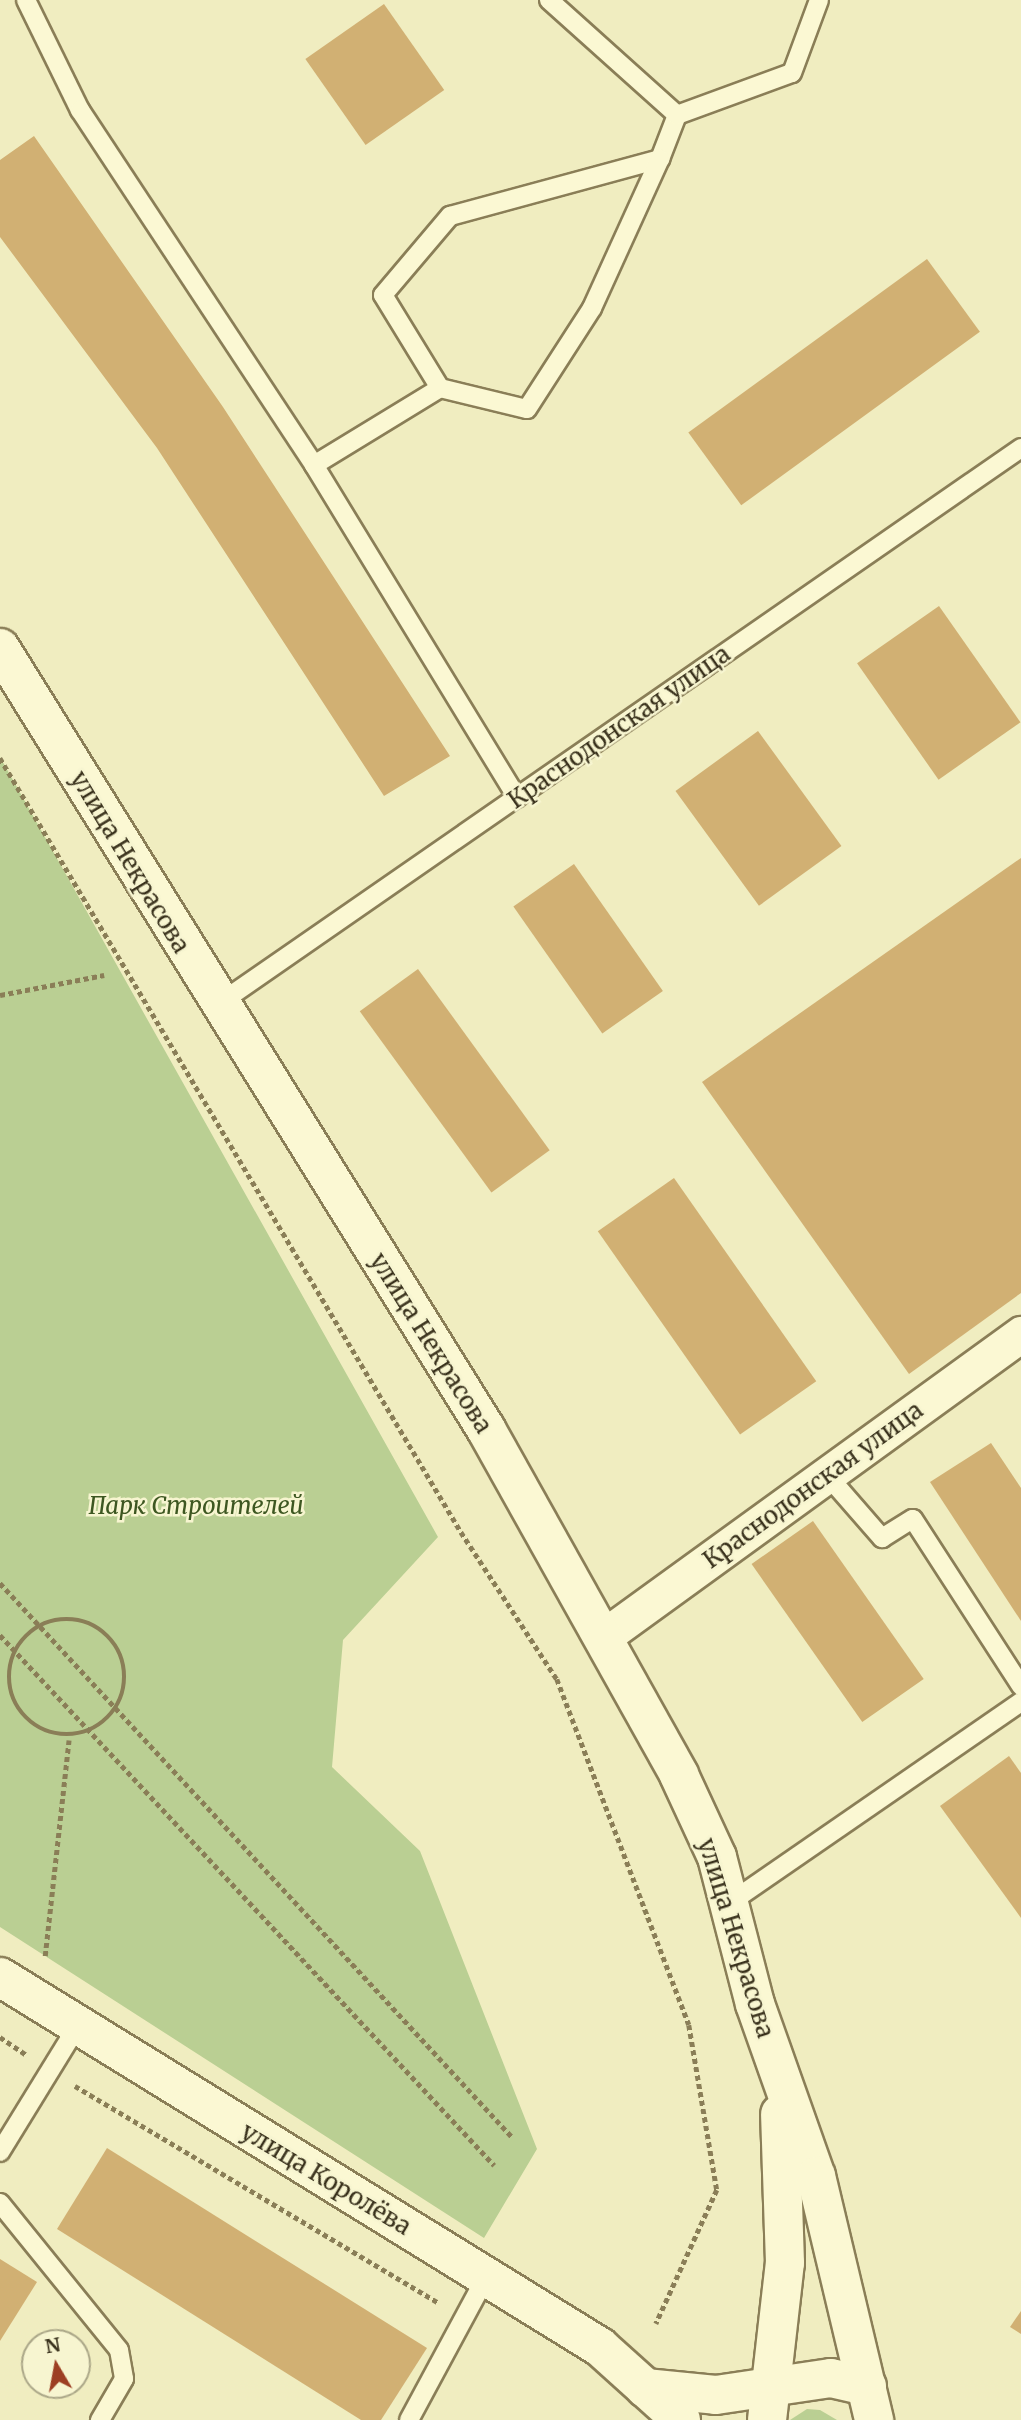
<!DOCTYPE html>
<html>
<head>
<meta charset="utf-8">
<style>
	body { margin:0 }
	#map { position:relative; width:1021px; height:2420px; overflow:hidden; background:#f0edc0; font-family:Merriweather,serif }
	div>[style] { position:absolute }
	[style*='--x'] { left:calc(var(--x)*1px); top:calc(var(--y)*1px); width:calc(var(--w)*1px); rotate:calc(var(--a)*1deg) }
	.green>* { inset:0; background:#bacf93 }
	.building>* { inset:0; background:#d1b073; transform-origin:0 0 }
	.path>* { height:4.5px; margin-top:-2.25px; transform-origin:0; background:repeating-linear-gradient(90deg,#8a7e57 0 5px,transparent 0 8.5px) }
	.path>.ring { margin:-2.25px; padding:0; box-sizing:content-box; background:none; border:4.5px solid #8a7e57; border-radius:50% }
	.roads { filter:drop-shadow(2px 0 #8a7e57) drop-shadow(-2px 0 #8a7e57) drop-shadow(0 2px #8a7e57) drop-shadow(0 -2px #8a7e57) }
	.lane>* { height:18px; margin:-9px; padding:0 9px; transform-origin:9px; border-radius:9px; background:#fbf8d3 }
	.street>* { height:35px; margin:-17.5px; padding:0 17.5px; transform-origin:17.5px; border-radius:17.5px; background:#fbf8d3 }
	.secondary>* { height:38px; margin:-19px; padding:0 19px; transform-origin:19px; border-radius:19px; background:#fbf8d3 }
	span { translate:-50% -50%; white-space:nowrap; text-align:center; line-height:1.15; -webkit-text-stroke:5px #f7f5d0; paint-order:stroke }
	.street-label { font-size:24px; color:#39311c }
	.park-label { font-size:24px; color:#3d5721; font-style:italic }
	.north { position:absolute; left:21px; top:2329px; width:70px; height:70px; box-sizing:border-box; background:#f7f5d0; border:2px solid #aba788; border-radius:50%; rotate:350deg; font-size:19px; font-weight:700; line-height:28px; text-align:center; color:#39311c }
	.north::after { content:''; display:block; margin:auto; width:24px; height:32px; background:#9d3f23; clip-path:polygon(50% 0,100% 100%,50% 72%,0 100%) }
</style>
</head>
<body>
<div id="map">
	<div class="green">
		<div style="clip-path:polygon(0 757px,438px 1537px,343px 1640px,332px 1767px,420px 1851px,537px 2149px,484px 2238px,0 1927px)"></div>
		<div style="clip-path:polygon(807px 2409px,820px 2410px,837px 2420px,790px 2420px)"></div>
	</div>
	<div class="building">
		<div style="left:384px;top:4px;width:105px;height:96px;rotate:55deg"></div>
		<div style="clip-path:polygon(34px 136px,223px 407px,450px 756px,384px 796px,157px 448px,0 237px,0 160px)"></div>
		<div style="left:927px;top:259px;width:90px;height:295px;rotate:54deg"></div>
		<div style="left:939px;top:606px;width:142px;height:100px;rotate:55deg"></div>
		<div style="left:758px;top:731px;width:142px;height:102px;rotate:54deg"></div>
		<div style="clip-path:polygon(1021px 858px,1021px 1293px,909px 1374px,702px 1082px)"></div>
		<div style="left:574px;top:864px;width:155px;height:74px;rotate:55deg"></div>
		<div style="left:418px;top:969px;width:224px;height:72px;rotate:54deg"></div>
		<div style="left:674px;top:1178px;width:248px;height:93px;rotate:55deg"></div>
		<div style="clip-path:polygon(991px 1443px,1021px 1488px,1021px 1621px,930px 1482px)"></div>
		<div style="left:813px;top:1521px;width:193px;height:75px;rotate:55deg"></div>
		<div style="clip-path:polygon(1009px 1756px,1021px 1773px,1021px 1918px,940px 1806px)"></div>
		<div style="clip-path:polygon(107px 2148px,427px 2348px,381px 2420px,361px 2420px,57px 2229px)"></div>
		<div style="clip-path:polygon(0 2259px,37px 2282px,0 2341px)"></div>
		<div style="clip-path:polygon(1021px 2311px,1021px 2334px,1010px 2327px)"></div>
	</div>
	<div class="path">
		<div style="--x:0;--y:758;--w:901;--a:59.22"></div>
		<div style="--x:461;--y:1532;--w:176;--a:56.9"></div>
		<div style="--x:557;--y:1679;--w:370;--a:69.1"></div>
		<div style="--x:689;--y:2025;--w:167;--a:80.4"></div>
		<div style="--x:717;--y:2190;--w:147;--a:114.5"></div>
		<div style="--x:0;--y:995;--w:106;--a:-10.9"></div>
		<div style="--x:0;--y:1583;--w:756;--a:47.25"></div>
		<div class="ring" style="left:9px;top:1619px;width:111.5px;height:111.5px"></div>
		<div style="--x:0;--y:1635;--w:725;--a:47.01"></div>
		<div style="--x:45;--y:1956;--w:217;--a:-83.7"></div>
		<div style="--x:0;--y:2037;--w:32;--a:34"></div>
		<div style="--x:75;--y:2086;--w:422;--a:30.8"></div>
	</div>
	<div class="roads">
		<div class="lane">
			<div style="--x:26;--y:0;--w:123;--a:63.9"></div>
			<div style="--x:80;--y:110;--w:425;--a:56.6"></div>
			<div style="--x:314;--y:465;--w:148;--a:-31.4"></div>
			<div style="--x:440;--y:388;--w:109;--a:-121.5"></div>
			<div style="--x:383;--y:295;--w:104;--a:-49.7"></div>
			<div style="--x:450;--y:216;--w:218;--a:-15.2"></div>
			<div style="--x:660;--y:159;--w:47;--a:-68.9"></div>
			<div style="--x:677;--y:115;--w:122;--a:-20.1"></div>
			<div style="--x:792;--y:73;--w:78;--a:-69.7"></div>
			<div style="--x:549;--y:0;--w:172;--a:41.9"></div>
			<div style="--x:440;--y:388;--w:89;--a:13.6"></div>
			<div style="--x:527;--y:409;--w:120;--a:-57.2"></div>
			<div style="--x:592;--y:308;--w:164;--a:-65.5"></div>
			<div style="--x:314;--y:465;--w:390;--a:58.6"></div>
			<div style="--x:217;--y:1005;--w:978;--a:-34.71"></div>
			<div style="--x:827;--y:1475;--w:84;--a:48.9"></div>
			<div style="--x:882;--y:1538;--w:36;--a:-32"></div>
			<div style="--x:913;--y:1519;--w:199;--a:57.1"></div>
			<div style="--x:728;--y:1904;--w:356;--a:-34.6"></div>
			<div style="--x:0;--y:2152;--w:147;--a:-58.4"></div>
			<div style="--x:0;--y:2203;--w:189;--a:51"></div>
			<div style="--x:119;--y:2350;--w:29;--a:80"></div>
			<div style="--x:124;--y:2379;--w:48;--a:120.3"></div>
			<div style="--x:409;--y:2420;--w:162;--a:-61.7"></div>
		</div>
		<div class="street">
			<div style="--x:606;--y:1635;--w:513;--a:-35.95"></div>
		</div>
		<div class="secondary">
			<div style="--x:0;--y:648;--w:920;--a:58.11"></div>
			<div style="--x:486;--y:1429;--w:396;--a:60.8"></div>
			<div style="--x:679;--y:1775;--w:90;--a:65.1"></div>
			<div style="--x:717;--y:1857;--w:152;--a:75.5"></div>
			<div style="--x:755;--y:2004;--w:182;--a:70.5"></div>
			<div style="--x:816;--y:2176;--w:251;--a:76.6"></div>
			<div style="--x:0;--y:1977;--w:705;--a:31.66"></div>
			<div style="--x:600;--y:2347;--w:109;--a:42"></div>
			<div style="--x:645;--y:2388;--w:71;--a:5.6"></div>
			<div style="--x:716;--y:2395;--w:116;--a:-8.4"></div>
			<div style="--x:831;--y:2378;--w:37;--a:13"></div>
			<div style="--x:767;--y:2420;--w:158;--a:-83.5"></div>
			<div style="--x:785;--y:2263;--w:149;--a:-91.9"></div>
		</div>
	</div>
	<div class="street-label">
		<span style="left:619px;top:727px;rotate:-35deg">Краснодонская улица</span>
		<span style="left:130px;top:862px;rotate:59deg">улица Некрасова</span>
		<span style="left:431px;top:1343px;rotate:58deg">улица Некрасова</span>
		<span style="left:813px;top:1485px;rotate:-36deg">Краснодонская улица</span>
		<span style="left:736px;top:1938px;rotate:73deg">улица Некрасова</span>
		<span style="left:326px;top:2179px;rotate:31deg">улица Королёва</span>
	</div>
	<div class="park-label">
		<span style="left:196px;top:1506px">Парк Строителей</span>
	</div>
	<div class="north">N</div>
</div>
</body>
</html>
